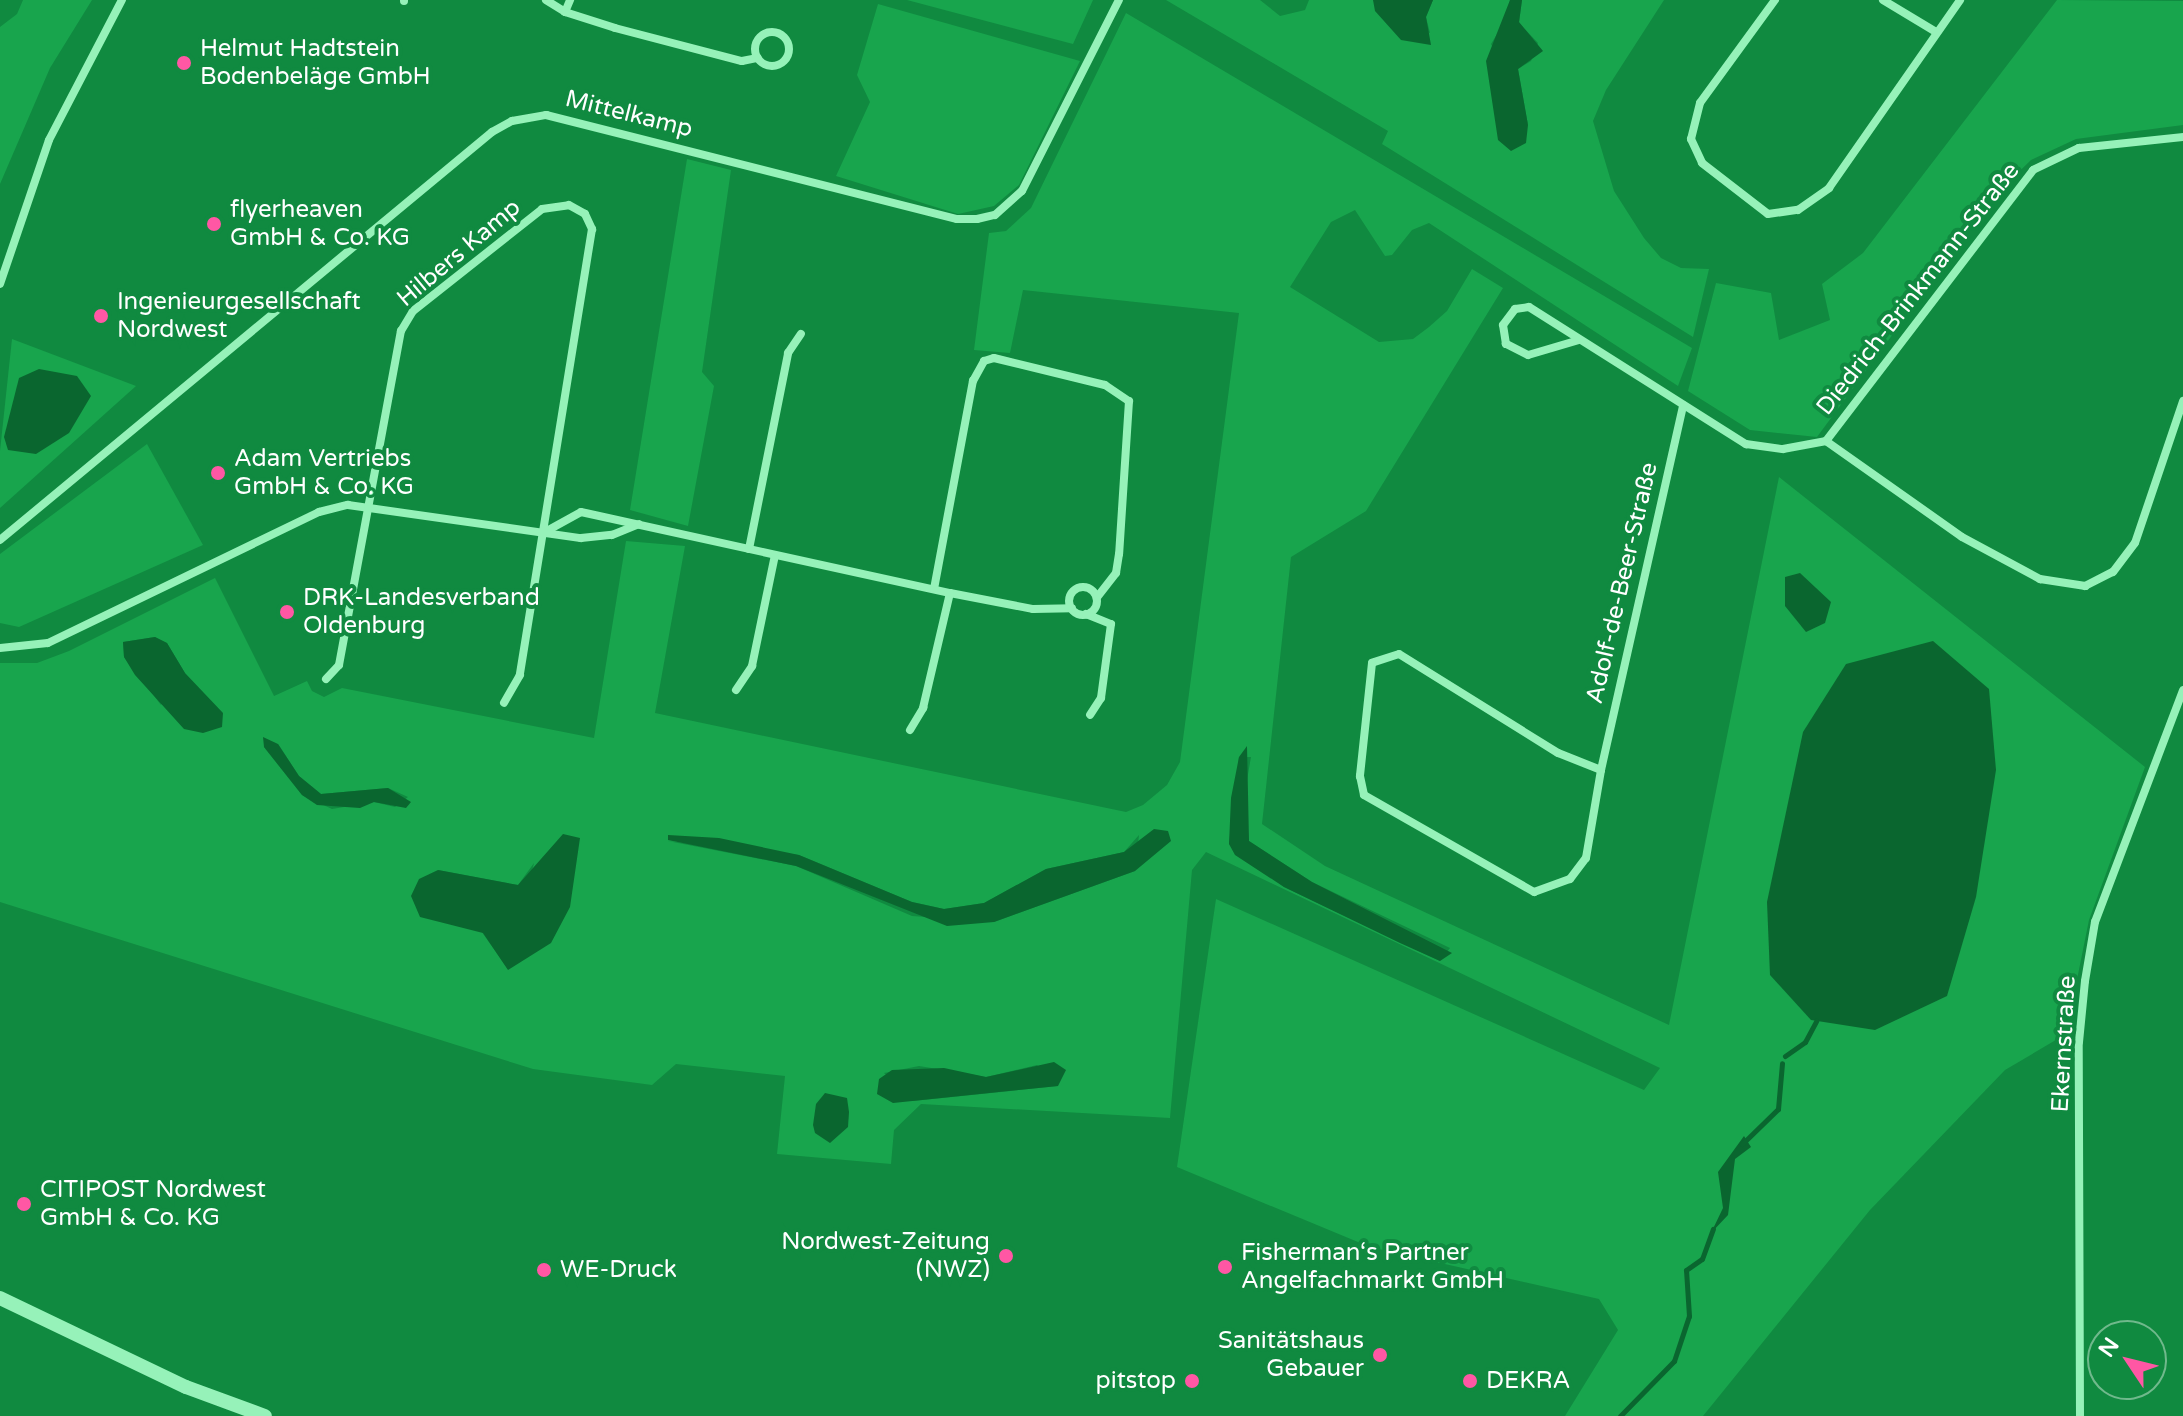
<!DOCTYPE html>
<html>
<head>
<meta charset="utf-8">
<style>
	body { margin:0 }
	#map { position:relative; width:2183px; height:1416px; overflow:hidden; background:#108a40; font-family:"Varela Round",sans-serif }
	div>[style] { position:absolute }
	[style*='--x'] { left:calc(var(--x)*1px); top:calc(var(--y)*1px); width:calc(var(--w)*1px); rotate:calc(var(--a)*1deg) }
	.green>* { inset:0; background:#18a54d }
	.water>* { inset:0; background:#0a662f }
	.stream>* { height:5px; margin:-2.5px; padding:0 2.5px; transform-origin:2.5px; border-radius:2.5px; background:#0a662f }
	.minor>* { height:8px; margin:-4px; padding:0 4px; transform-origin:4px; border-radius:4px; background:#96f2b9 }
	.minor>.ring { margin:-4px; padding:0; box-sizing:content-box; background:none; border:8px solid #96f2b9; border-radius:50% }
	.tertiary>* { height:14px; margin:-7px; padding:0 7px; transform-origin:7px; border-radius:7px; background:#96f2b9 }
	.dots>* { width:22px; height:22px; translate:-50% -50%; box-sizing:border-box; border:4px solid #108a40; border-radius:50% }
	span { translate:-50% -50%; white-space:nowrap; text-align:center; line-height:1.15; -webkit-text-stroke:8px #108a40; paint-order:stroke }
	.poi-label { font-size:24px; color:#fff }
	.left { translate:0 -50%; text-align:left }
	.right { translate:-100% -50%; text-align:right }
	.street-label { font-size:24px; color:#fff }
	.north { position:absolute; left:2087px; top:1320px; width:80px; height:80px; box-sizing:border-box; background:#108a40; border:2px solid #70b98c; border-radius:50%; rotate:305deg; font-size:22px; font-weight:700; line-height:32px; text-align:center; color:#fff }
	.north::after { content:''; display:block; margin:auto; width:28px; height:36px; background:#ff57a4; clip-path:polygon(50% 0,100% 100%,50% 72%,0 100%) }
</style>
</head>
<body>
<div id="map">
	<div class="green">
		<div style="clip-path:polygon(23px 0,92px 0,50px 68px,0 184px,0 27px,17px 14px)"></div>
		<div style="clip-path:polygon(907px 0,1093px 0,1073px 44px)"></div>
		<div style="clip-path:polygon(1166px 0,1260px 0,1280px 16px,1305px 10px,1309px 0,1373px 0,1383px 19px,1430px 33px,1426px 17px,1433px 0,1510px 0,1507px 18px,1491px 44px,1528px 125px,1518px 69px,1531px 61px,1538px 43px,1519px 23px,1522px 0,1664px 0,1606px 90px,1593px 121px,1614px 191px,1644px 238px,1661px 258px,1681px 268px,1709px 269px,1693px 337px,1382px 144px,1388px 131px)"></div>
		<div style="clip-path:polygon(2057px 0,2183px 1px,2183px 125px,2076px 139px,2031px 160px,1997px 193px,1817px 437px,1750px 430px,1688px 391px,1716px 283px,1771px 293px,1779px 340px,1830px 320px,1822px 284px,1863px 253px)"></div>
		<div style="clip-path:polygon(878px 4px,1080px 61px,1019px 185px,994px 206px,958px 214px,836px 176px,870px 102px,857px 75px)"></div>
		<div style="clip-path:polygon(evenodd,1126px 13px,1692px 348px,1678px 386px,1429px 223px,1412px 230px,1392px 255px,1385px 256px,1355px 210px,1331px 222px,1290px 287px,1379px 342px,1413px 339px,1429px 327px,1447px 311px,1472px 269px,1503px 288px,1366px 511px,1291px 557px,1262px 824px,1325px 866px,1669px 1025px,1779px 477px,2145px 767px,2089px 920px,2066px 1034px,2005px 1070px,1870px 1210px,1703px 1416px,1565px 1416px,1618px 1330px,1599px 1299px,1370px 1247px,1177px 1167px,1216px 899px,1644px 1090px,1660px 1068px,1206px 852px,1192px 870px,1170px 1118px,921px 1104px,894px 1130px,891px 1164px,777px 1154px,785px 1076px,676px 1064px,652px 1085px,533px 1069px,0 902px,0 663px,37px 663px,69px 651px,215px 578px,274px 696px,307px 681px,312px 691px,324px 697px,342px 688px,594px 738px,626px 541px,685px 546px,655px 713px,1126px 812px,1143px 805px,1167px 785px,1180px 762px,1239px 313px,1023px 290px,1010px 353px,974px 350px,989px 233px,1006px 231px,1031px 208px,1126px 13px,155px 637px,167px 643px,185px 673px,161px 705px,124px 657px,123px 642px,155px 637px,1126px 13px,278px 744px,299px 776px,321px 794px,388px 788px,408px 797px,395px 807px,374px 802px,332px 809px,302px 795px,264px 747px,278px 744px,1126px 13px,1239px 757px,1251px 757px,1244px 797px,1249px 841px,1312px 882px,1450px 948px,1440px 961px,1284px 887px,1229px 844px,1239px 757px,1126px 13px,1139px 835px,1135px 871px,994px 922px,912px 916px,796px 866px,668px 841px,799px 855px,912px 902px,944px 909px,984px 903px,1046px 869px,1124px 852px,1139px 835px,1126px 13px,534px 863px,508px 969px,438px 870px,518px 885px,534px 863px,1126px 13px,1037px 1065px,1058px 1086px,913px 1101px,884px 1073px,919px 1066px,986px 1077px,1037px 1065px)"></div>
		<div style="clip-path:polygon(687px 159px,731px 170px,702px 372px,714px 386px,688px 526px,630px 510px)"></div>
		<div style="clip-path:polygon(12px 339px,136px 386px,0 508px,0 451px)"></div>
		<div style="clip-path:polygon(147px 444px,203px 545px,19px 627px,0 623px,0 554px)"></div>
	</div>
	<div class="water">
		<div style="clip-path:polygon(1373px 0,1433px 0,1426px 17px,1431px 45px,1401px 40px,1375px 11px)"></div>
		<div style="clip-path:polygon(1510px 0,1522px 0,1519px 22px,1543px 51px,1518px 69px,1528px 125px,1526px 143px,1511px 151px,1498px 140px,1486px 61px)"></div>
		<div style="clip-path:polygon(39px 369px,77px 376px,91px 396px,69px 433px,36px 454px,8px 450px,4px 437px,19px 378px)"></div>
		<div style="clip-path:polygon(1800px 573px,1831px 602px,1825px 623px,1806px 632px,1785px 606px,1785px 577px)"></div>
		<div style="clip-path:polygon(155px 637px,167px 643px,185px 673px,223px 713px,222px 727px,203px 733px,184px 729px,135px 675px,124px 657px,123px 642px)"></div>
		<div style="clip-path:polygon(1933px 641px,1989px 689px,1996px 770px,1976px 897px,1947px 996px,1875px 1030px,1811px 1020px,1770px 975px,1767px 902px,1803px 732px,1846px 664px)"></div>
		<div style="clip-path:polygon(263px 737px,278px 744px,299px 776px,321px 794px,388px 788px,411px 802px,406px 808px,374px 802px,360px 808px,317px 805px,302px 795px,264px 747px)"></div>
		<div style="clip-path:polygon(1247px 746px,1249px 841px,1312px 882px,1452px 953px,1440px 961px,1400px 943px,1284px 887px,1235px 855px,1229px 844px,1231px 798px,1239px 757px)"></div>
		<div style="clip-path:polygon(1154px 829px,1168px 831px,1171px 841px,1135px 871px,994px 922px,947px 926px,796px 866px,668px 840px,668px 835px,719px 838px,799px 855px,912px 902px,944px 909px,984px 903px,1046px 869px,1124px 852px)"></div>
		<div style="clip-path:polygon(563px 834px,580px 838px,570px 907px,551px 943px,508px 970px,483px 933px,420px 917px,411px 896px,419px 879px,438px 870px,518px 885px)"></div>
		<div style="clip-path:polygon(1054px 1062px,1066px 1070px,1058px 1086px,893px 1103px,877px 1094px,879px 1079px,892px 1070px,944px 1068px,986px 1077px)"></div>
		<div style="clip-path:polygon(825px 1093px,847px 1098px,849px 1112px,848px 1127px,830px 1143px,815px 1133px,813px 1125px,816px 1104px)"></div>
		<div style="clip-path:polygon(1744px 1136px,1751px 1147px,1735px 1159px,1728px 1215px,1711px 1233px,1723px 1208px,1718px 1172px)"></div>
	</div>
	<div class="stream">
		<div style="--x:1785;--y:1056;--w:24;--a:-35"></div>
		<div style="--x:1805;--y:1042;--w:24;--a:-62"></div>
		<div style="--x:1742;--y:1144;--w:50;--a:-44.2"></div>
		<div style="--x:1778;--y:1109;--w:46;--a:-85"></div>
		<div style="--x:1620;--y:1416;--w:77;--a:-45.5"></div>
		<div style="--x:1674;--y:1361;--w:47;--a:-71.6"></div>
		<div style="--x:1689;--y:1316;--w:46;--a:-93.7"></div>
		<div style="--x:1686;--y:1270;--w:19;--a:-35"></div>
		<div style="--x:1702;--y:1259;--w:32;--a:-70"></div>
	</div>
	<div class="minor">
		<div style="--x:546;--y:0;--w:22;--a:32"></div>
		<div style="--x:565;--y:12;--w:52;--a:17.7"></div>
		<div style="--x:615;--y:28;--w:131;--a:14.6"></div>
		<div style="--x:742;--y:61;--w:16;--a:-11"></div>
		<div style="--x:1775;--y:0;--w:127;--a:126.1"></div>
		<div style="--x:1700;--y:103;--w:37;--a:104"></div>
		<div style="--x:1691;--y:139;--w:26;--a:65"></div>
		<div style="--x:1702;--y:163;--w:83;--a:37.7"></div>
		<div style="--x:1768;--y:214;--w:30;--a:-8"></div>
		<div style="--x:1798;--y:210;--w:38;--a:-35"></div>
		<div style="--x:1829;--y:188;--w:229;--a:-55.1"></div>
		<div style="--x:1883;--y:0;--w:62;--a:31.1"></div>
		<div style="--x:404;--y:1;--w:1;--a:-90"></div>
		<div style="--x:565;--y:12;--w:13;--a:-67"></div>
		<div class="ring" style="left:755px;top:32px;width:26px;height:26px"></div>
		<div style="--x:0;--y:284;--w:152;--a:-71.2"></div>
		<div style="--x:49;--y:140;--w:158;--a:-62.5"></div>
		<div style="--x:1579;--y:340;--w:53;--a:163.6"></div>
		<div style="--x:1528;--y:355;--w:25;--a:-153"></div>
		<div style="--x:1506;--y:344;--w:19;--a:-99"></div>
		<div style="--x:1503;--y:325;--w:20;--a:-53"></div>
		<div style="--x:1515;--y:309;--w:14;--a:-8"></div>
		<div style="--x:1529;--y:307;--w:257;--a:32.3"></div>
		<div style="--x:1746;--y:444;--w:37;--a:8"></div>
		<div style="--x:1783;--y:449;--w:44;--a:-10.5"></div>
		<div style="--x:1826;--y:441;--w:341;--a:-52.6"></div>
		<div style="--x:2033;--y:170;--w:51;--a:-25.6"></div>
		<div style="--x:2079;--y:148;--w:105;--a:-6"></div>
		<div style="--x:1826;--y:441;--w:166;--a:35.2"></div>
		<div style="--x:1962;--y:537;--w:89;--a:28.3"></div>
		<div style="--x:2040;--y:579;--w:46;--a:8.8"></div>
		<div style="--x:2085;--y:586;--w:31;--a:-27"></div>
		<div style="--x:2113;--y:572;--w:36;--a:-53"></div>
		<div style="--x:2135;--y:543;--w:150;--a:-71.3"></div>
		<div style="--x:543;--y:533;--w:43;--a:-28.9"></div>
		<div style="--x:581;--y:512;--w:378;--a:12.4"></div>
		<div style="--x:950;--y:593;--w:85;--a:10.9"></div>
		<div style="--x:1033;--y:609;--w:39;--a:-1"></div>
		<div style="--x:0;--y:540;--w:639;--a:-39.67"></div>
		<div style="--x:492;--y:132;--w:23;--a:-29"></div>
		<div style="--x:512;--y:121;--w:35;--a:-10"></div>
		<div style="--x:546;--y:115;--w:424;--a:14.2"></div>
		<div style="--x:957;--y:219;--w:20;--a:0"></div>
		<div style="--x:977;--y:219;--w:18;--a:-13"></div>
		<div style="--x:995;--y:215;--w:36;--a:-42"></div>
		<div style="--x:1022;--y:191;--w:214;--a:-63.1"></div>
		<div style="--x:749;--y:549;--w:200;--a:-78.7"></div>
		<div style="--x:788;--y:353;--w:23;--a:-56"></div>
		<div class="ring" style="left:1069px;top:587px;width:20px;height:20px"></div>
		<div style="--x:934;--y:589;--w:212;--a:-79.4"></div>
		<div style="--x:973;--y:381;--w:23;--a:-61"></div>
		<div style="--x:984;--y:361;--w:10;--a:-17"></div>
		<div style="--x:994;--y:358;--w:114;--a:13.7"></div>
		<div style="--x:1105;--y:385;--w:29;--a:34"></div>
		<div style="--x:1129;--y:401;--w:153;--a:93.7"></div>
		<div style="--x:1119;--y:554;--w:19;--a:99"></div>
		<div style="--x:1116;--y:573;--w:31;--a:128"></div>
		<div style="--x:1086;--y:614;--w:27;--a:22"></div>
		<div style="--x:1111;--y:624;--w:75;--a:97.7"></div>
		<div style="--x:1101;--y:698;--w:20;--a:123"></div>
		<div style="--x:0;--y:648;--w:48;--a:-5.9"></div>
		<div style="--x:48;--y:643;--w:301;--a:-25.8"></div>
		<div style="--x:319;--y:512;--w:30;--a:-14"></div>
		<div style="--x:348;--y:505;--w:235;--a:8.1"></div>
		<div style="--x:581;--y:538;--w:31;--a:-6"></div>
		<div style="--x:612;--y:535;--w:29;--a:-22"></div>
		<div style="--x:326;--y:679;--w:19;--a:-47"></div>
		<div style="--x:339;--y:665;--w:340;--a:-79.5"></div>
		<div style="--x:401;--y:331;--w:23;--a:-59"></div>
		<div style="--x:413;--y:311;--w:164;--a:-38.3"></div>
		<div style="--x:542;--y:209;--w:27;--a:-8"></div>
		<div style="--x:569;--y:205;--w:18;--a:29"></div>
		<div style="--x:585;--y:214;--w:17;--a:65"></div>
		<div style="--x:592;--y:229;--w:452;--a:99.2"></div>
		<div style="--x:520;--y:675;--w:32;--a:120"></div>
		<div style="--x:736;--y:690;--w:29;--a:-56"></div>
		<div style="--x:752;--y:666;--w:113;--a:-78.3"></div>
		<div style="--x:910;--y:730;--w:26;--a:-59"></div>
		<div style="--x:923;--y:708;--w:118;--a:-76.8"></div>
		<div style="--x:1601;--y:770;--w:46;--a:-158.4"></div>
		<div style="--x:1558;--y:753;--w:187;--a:-148.1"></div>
		<div style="--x:1399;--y:654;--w:28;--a:162"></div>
		<div style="--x:1372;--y:663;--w:114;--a:96.1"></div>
		<div style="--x:1360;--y:776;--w:19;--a:78"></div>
		<div style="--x:1364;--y:795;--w:196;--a:29.7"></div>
		<div style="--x:1534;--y:892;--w:38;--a:-20"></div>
		<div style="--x:1570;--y:879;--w:26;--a:-53"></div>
		<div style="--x:1586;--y:858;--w:89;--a:-80.3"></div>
		<div style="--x:1601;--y:770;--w:374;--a:-77.3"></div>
		<div style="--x:2080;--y:1416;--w:374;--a:-90.2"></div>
		<div style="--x:2079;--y:1042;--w:61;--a:-84.4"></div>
		<div style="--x:2085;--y:981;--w:60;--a:-80.4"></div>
		<div style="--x:2095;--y:922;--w:248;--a:-69.2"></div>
	</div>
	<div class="tertiary">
		<div style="--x:0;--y:1298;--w:206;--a:25.6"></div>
		<div style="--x:186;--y:1387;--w:84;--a:20.2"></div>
	</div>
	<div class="dots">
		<div style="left:184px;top:63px;background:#ff57a4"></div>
		<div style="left:214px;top:224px;background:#ff57a4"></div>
		<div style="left:101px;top:316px;background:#ff57a4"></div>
		<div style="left:218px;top:473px;background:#ff57a4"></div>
		<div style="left:287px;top:612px;background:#ff57a4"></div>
		<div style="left:24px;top:1204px;background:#ff57a4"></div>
		<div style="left:1006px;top:1256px;background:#ff57a4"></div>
		<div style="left:1225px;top:1267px;background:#ff57a4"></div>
		<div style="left:544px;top:1270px;background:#ff57a4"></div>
		<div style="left:1380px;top:1355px;background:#ff57a4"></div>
		<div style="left:1192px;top:1381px;background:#ff57a4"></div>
		<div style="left:1470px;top:1381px;background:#ff57a4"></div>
	</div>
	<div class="poi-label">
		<span class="left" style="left:200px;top:63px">Helmut Hadtstein<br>Bodenbeläge GmbH</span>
		<span class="left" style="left:230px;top:224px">flyerheaven<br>GmbH &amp; Co. KG</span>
		<span class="left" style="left:117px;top:316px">Ingenieurgesellschaft<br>Nordwest</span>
		<span class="left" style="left:234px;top:473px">Adam Vertriebs<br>GmbH &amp; Co. KG</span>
		<span class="left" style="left:303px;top:612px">DRK-Landesverband<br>Oldenburg</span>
		<span class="left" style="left:40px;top:1204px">CITIPOST Nordwest<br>GmbH &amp; Co. KG</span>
		<span class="right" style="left:990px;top:1256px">Nordwest-Zeitung<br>(NWZ)</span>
		<span class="left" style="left:1241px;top:1267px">Fisherman‘s Partner<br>Angelfachmarkt GmbH</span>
		<span class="left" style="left:560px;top:1270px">WE-Druck</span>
		<span class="right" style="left:1364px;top:1355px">Sanitätshaus<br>Gebauer</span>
		<span class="right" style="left:1176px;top:1381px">pitstop</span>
		<span class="left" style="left:1486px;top:1381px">DEKRA</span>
	</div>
	<div class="street-label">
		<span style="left:629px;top:114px;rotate:14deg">Mittelkamp</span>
		<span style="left:459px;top:253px;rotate:-40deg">Hilbers Kamp</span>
		<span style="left:1918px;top:289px;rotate:-52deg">Diedrich-Brinkmann-Straße</span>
		<span style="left:1622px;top:583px;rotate:-77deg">Adolf-de-Beer-Straße</span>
		<span style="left:2064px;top:1044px;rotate:-87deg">Ekernstraße</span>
	</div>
	<div class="north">N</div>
</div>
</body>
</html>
